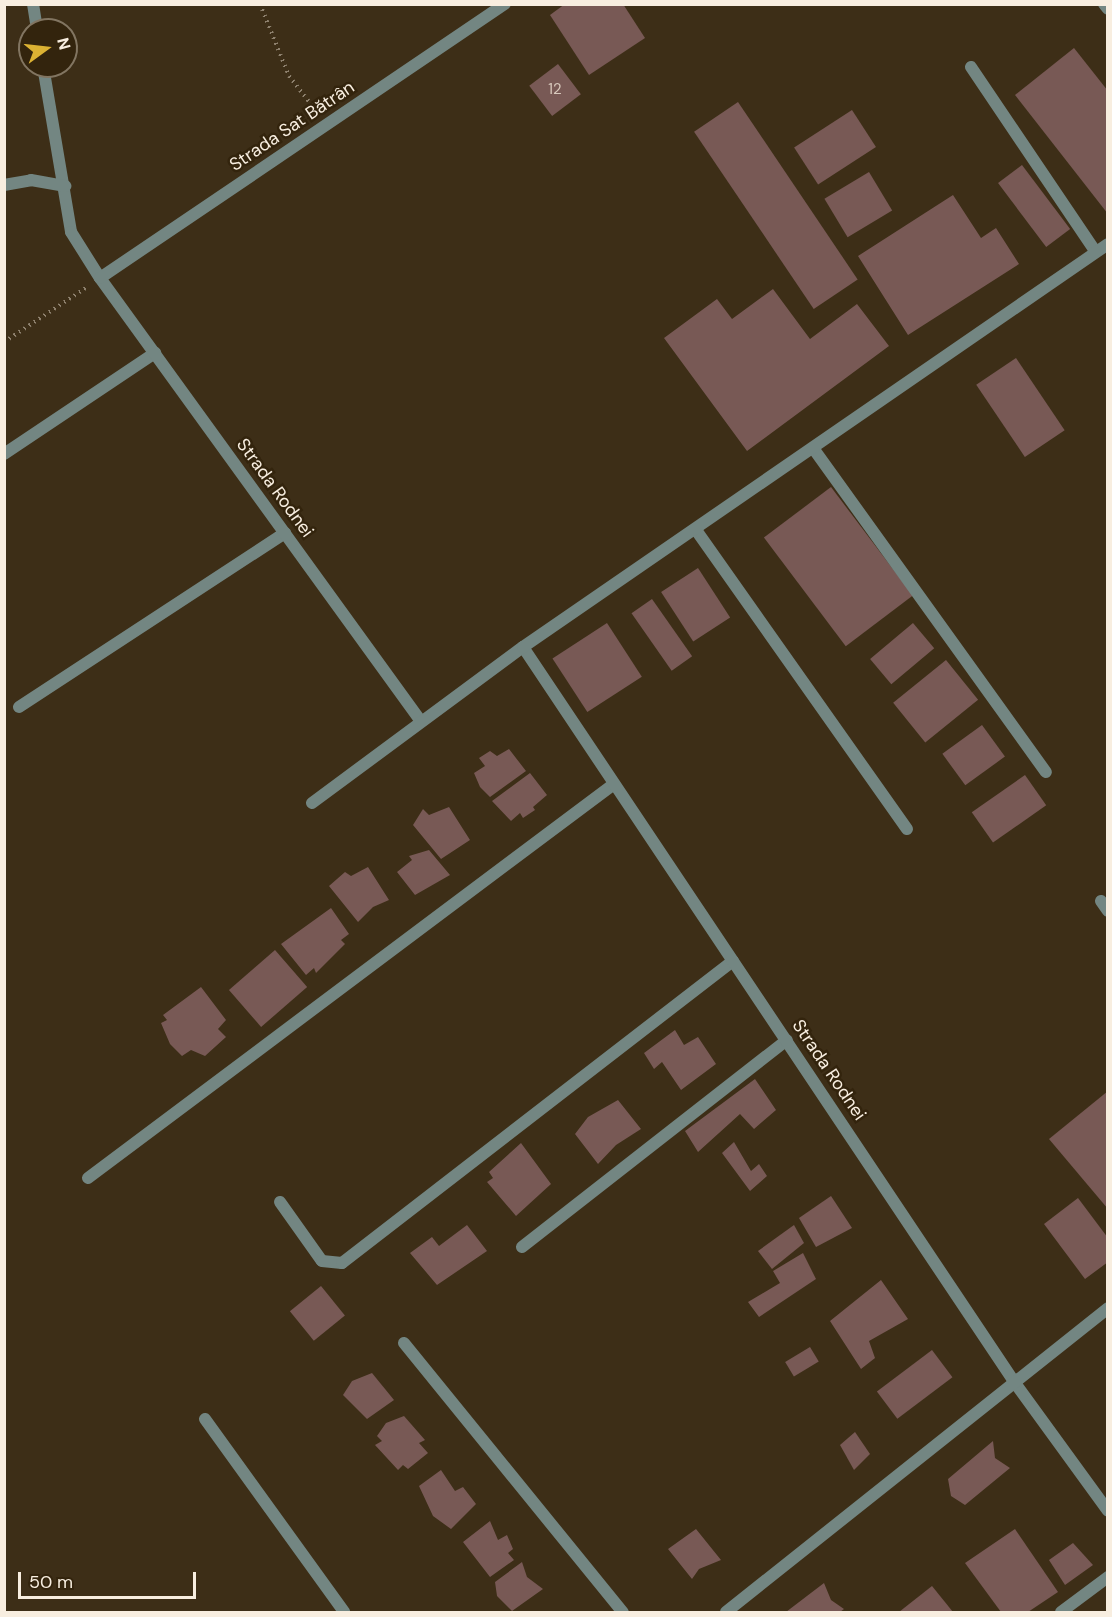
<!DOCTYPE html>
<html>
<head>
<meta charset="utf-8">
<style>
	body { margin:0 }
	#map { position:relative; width:1112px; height:1617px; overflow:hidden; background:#3d2e17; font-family:"DM Sans",sans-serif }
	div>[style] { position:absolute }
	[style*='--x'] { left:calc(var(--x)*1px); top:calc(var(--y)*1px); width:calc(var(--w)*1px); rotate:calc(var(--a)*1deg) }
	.building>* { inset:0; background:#785955; transform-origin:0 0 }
	.path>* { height:4px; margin-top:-2px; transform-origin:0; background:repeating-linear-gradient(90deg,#8e816e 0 1.5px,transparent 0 6px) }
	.service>* { height:12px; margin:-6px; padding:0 6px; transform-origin:6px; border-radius:6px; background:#738682 }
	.minor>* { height:12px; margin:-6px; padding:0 6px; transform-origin:6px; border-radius:6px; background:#738682 }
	span { translate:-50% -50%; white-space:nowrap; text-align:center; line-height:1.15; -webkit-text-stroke:5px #33240d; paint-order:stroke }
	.number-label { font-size:15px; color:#d8c9bd }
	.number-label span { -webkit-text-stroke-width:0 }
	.street-label { font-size:18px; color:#f8eee0 }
	.frame { position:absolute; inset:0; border:6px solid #f8eee0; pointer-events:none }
	.north { position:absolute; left:18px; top:18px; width:60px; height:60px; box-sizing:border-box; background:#33240d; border:2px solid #827561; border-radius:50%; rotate:75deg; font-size:16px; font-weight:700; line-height:24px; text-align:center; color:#f8eee0 }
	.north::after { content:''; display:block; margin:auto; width:21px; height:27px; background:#dcb233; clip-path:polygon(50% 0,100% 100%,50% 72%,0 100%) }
	.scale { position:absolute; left:18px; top:1572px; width:178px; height:27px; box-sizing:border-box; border:3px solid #f8eee0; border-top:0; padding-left:8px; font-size:18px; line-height:21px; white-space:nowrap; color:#f8eee0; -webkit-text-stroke:4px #33240d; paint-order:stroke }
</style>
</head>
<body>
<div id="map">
	<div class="building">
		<div style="clip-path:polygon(565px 4px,623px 4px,645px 38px,589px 75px,550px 15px)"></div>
		<div style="clip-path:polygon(1074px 48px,1108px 91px,1108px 214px,1015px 95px)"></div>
		<div style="left:558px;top:64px;width:38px;height:36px;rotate:53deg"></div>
		<div style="left:738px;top:102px;width:214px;height:53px;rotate:56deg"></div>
		<div style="left:852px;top:110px;width:44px;height:69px;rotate:57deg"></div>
		<div style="left:1022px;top:165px;width:80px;height:30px;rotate:53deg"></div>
		<div style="left:869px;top:172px;width:45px;height:52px;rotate:59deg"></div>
		<div style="clip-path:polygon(953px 195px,981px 238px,996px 228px,1019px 264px,908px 335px,858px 256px)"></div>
		<div style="clip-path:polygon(773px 289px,810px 339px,857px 304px,889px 346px,747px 451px,664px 338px,717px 299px,732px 319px)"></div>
		<div style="left:1016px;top:358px;width:87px;height:48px;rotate:56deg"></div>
		<div style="left:831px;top:487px;width:136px;height:84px;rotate:53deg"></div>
		<div style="left:698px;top:568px;width:59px;height:44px;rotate:57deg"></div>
		<div style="left:652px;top:599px;width:70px;height:25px;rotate:55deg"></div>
		<div style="left:607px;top:623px;width:64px;height:65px;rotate:57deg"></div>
		<div style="left:913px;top:623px;width:33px;height:56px;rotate:50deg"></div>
		<div style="left:946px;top:660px;width:51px;height:68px;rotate:51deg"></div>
		<div style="left:982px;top:725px;width:39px;height:49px;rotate:54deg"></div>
		<div style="clip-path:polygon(509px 749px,526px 771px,490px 797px,480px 787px,474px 773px,485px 766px,479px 758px,490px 751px,497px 756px)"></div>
		<div style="clip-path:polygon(530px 773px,547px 795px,533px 807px,535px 810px,523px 818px,520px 813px,511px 821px,492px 801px)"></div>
		<div style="left:1025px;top:775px;width:37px;height:65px;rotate:55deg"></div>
		<div style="clip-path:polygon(449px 807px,470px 840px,441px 859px,413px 825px,423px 809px,429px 815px)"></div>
		<div style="clip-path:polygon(429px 850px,450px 875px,415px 895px,397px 872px,412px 860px,409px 856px)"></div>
		<div style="clip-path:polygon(368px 867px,389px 900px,373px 907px,358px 922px,329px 886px,345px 872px,351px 876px)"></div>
		<div style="clip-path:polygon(331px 908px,349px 934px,341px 940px,345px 944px,316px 973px,314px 968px,306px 975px,281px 944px)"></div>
		<div style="left:275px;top:950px;width:49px;height:61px;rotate:49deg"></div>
		<div style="clip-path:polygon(201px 987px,226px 1020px,218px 1029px,226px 1037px,205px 1056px,191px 1050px,182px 1056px,170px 1044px,161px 1023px,167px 1020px,163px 1015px)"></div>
		<div style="clip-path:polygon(675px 1030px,684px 1045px,698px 1037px,716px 1064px,681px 1090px,662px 1062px,654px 1069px,644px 1053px)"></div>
		<div style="clip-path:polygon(755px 1079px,776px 1110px,754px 1129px,740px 1114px,698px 1152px,685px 1131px)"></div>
		<div style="clip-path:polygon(1108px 1091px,1108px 1209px,1049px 1139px)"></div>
		<div style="clip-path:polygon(618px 1100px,641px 1129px,616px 1145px,598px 1164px,575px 1134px,588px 1117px)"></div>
		<div style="clip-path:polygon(734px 1142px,751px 1171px,759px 1164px,767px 1176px,750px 1191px,722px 1153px)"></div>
		<div style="clip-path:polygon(521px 1143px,551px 1184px,516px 1216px,487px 1182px,493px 1178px,489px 1172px)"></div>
		<div style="clip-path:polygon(831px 1196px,852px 1228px,816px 1247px,799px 1218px)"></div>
		<div style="clip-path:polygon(1078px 1198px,1108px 1238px,1108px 1262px,1085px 1279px,1044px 1224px)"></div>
		<div style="clip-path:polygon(467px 1225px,487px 1251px,437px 1285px,410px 1253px,432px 1237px,439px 1246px)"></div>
		<div style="clip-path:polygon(794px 1225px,804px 1243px,772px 1269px,758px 1251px)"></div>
		<div style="clip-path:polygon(803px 1253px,816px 1279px,759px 1317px,748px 1302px,780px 1283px,773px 1271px)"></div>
		<div style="clip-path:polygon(881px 1280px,908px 1319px,869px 1341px,875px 1358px,861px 1369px,830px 1321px)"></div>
		<div style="left:321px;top:1286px;width:38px;height:40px;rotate:51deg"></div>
		<div style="left:810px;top:1347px;width:17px;height:29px;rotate:59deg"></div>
		<div style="left:932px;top:1350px;width:34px;height:69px;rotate:53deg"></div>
		<div style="clip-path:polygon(372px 1373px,394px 1400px,367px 1419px,343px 1395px,352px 1381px)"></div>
		<div style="clip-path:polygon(404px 1416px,425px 1440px,419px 1443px,428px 1453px,408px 1469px,403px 1465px,398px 1470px,375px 1445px,382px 1441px,377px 1436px,386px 1423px)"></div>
		<div style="clip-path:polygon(855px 1432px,870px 1454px,854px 1470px,840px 1445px)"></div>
		<div style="clip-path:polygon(993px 1441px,995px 1458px,1010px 1468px,965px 1505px,951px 1496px,948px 1479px)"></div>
		<div style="clip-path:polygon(441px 1470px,455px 1491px,463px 1487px,476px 1504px,451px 1529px,433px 1516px,419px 1486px)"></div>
		<div style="clip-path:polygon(490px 1521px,498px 1540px,507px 1535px,513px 1549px,508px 1553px,514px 1560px,490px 1577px,463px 1542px)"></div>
		<div style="clip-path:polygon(696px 1529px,721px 1560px,699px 1569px,692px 1579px,668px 1549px)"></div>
		<div style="clip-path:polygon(1015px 1529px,1058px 1592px,1028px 1612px,1001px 1612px,965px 1563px)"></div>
		<div style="clip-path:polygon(1073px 1543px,1093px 1565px,1065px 1585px,1049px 1560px)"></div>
		<div style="clip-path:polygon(522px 1562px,527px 1577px,543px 1589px,512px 1611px,497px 1596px,495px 1582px)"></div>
		<div style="clip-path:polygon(824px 1583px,831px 1600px,844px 1609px,840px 1612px,786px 1612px)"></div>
		<div style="clip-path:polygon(932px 1586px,953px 1612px,899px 1612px)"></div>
	</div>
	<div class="path">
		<div style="--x:260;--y:4;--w:78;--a:68.1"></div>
		<div style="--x:289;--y:76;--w:46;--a:52.1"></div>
		<div style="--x:4;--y:342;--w:100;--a:-33.5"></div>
	</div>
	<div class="service">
		<div style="--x:971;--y:67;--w:223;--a:56"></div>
		<div style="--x:813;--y:448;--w:399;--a:54.3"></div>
		<div style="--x:4;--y:454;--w:182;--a:-33.8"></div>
		<div style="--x:696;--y:530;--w:366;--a:54.8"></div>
		<div style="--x:19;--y:707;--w:318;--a:-33.2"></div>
		<div style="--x:1101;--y:901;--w:12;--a:55"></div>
		<div style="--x:88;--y:1178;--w:657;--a:-36.84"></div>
		<div style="--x:280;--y:1202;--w:72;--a:54.6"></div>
		<div style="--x:322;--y:1261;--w:20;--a:6"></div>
		<div style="--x:342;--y:1263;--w:494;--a:-37.7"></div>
		<div style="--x:522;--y:1247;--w:336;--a:-38"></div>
		<div style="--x:404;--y:1343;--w:347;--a:50.9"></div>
		<div style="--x:205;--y:1419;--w:238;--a:54.2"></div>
		<div style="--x:1061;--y:1612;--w:59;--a:-36.7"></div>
	</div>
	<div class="minor">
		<div style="--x:33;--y:4;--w:26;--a:81"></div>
		<div style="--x:1104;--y:4;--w:6;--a:51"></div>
		<div style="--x:43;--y:66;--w:168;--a:80.4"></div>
		<div style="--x:71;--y:232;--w:54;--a:57.8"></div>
		<div style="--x:100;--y:278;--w:546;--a:54.1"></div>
		<div style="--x:4;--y:185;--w:27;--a:-10"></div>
		<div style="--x:31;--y:180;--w:35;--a:10"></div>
		<div style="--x:100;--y:278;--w:489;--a:-34.1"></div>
		<div style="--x:523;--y:647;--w:885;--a:56.24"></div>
		<div style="--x:1015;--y:1383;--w:158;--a:54"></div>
		<div style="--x:312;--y:803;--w:262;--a:-36.5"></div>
		<div style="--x:523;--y:647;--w:710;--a:-34.56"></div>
		<div style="--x:726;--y:1612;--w:488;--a:-38.5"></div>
	</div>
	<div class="number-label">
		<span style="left:555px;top:90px">12</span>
	</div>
	<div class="street-label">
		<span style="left:292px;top:126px;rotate:-34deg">Strada Sat Bătrân</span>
		<span style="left:275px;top:488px;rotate:54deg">Strada Rodnei</span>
		<span style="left:829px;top:1070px;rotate:56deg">Strada Rodnei</span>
	</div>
	<div class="frame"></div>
	<div class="north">N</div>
	<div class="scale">50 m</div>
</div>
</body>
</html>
